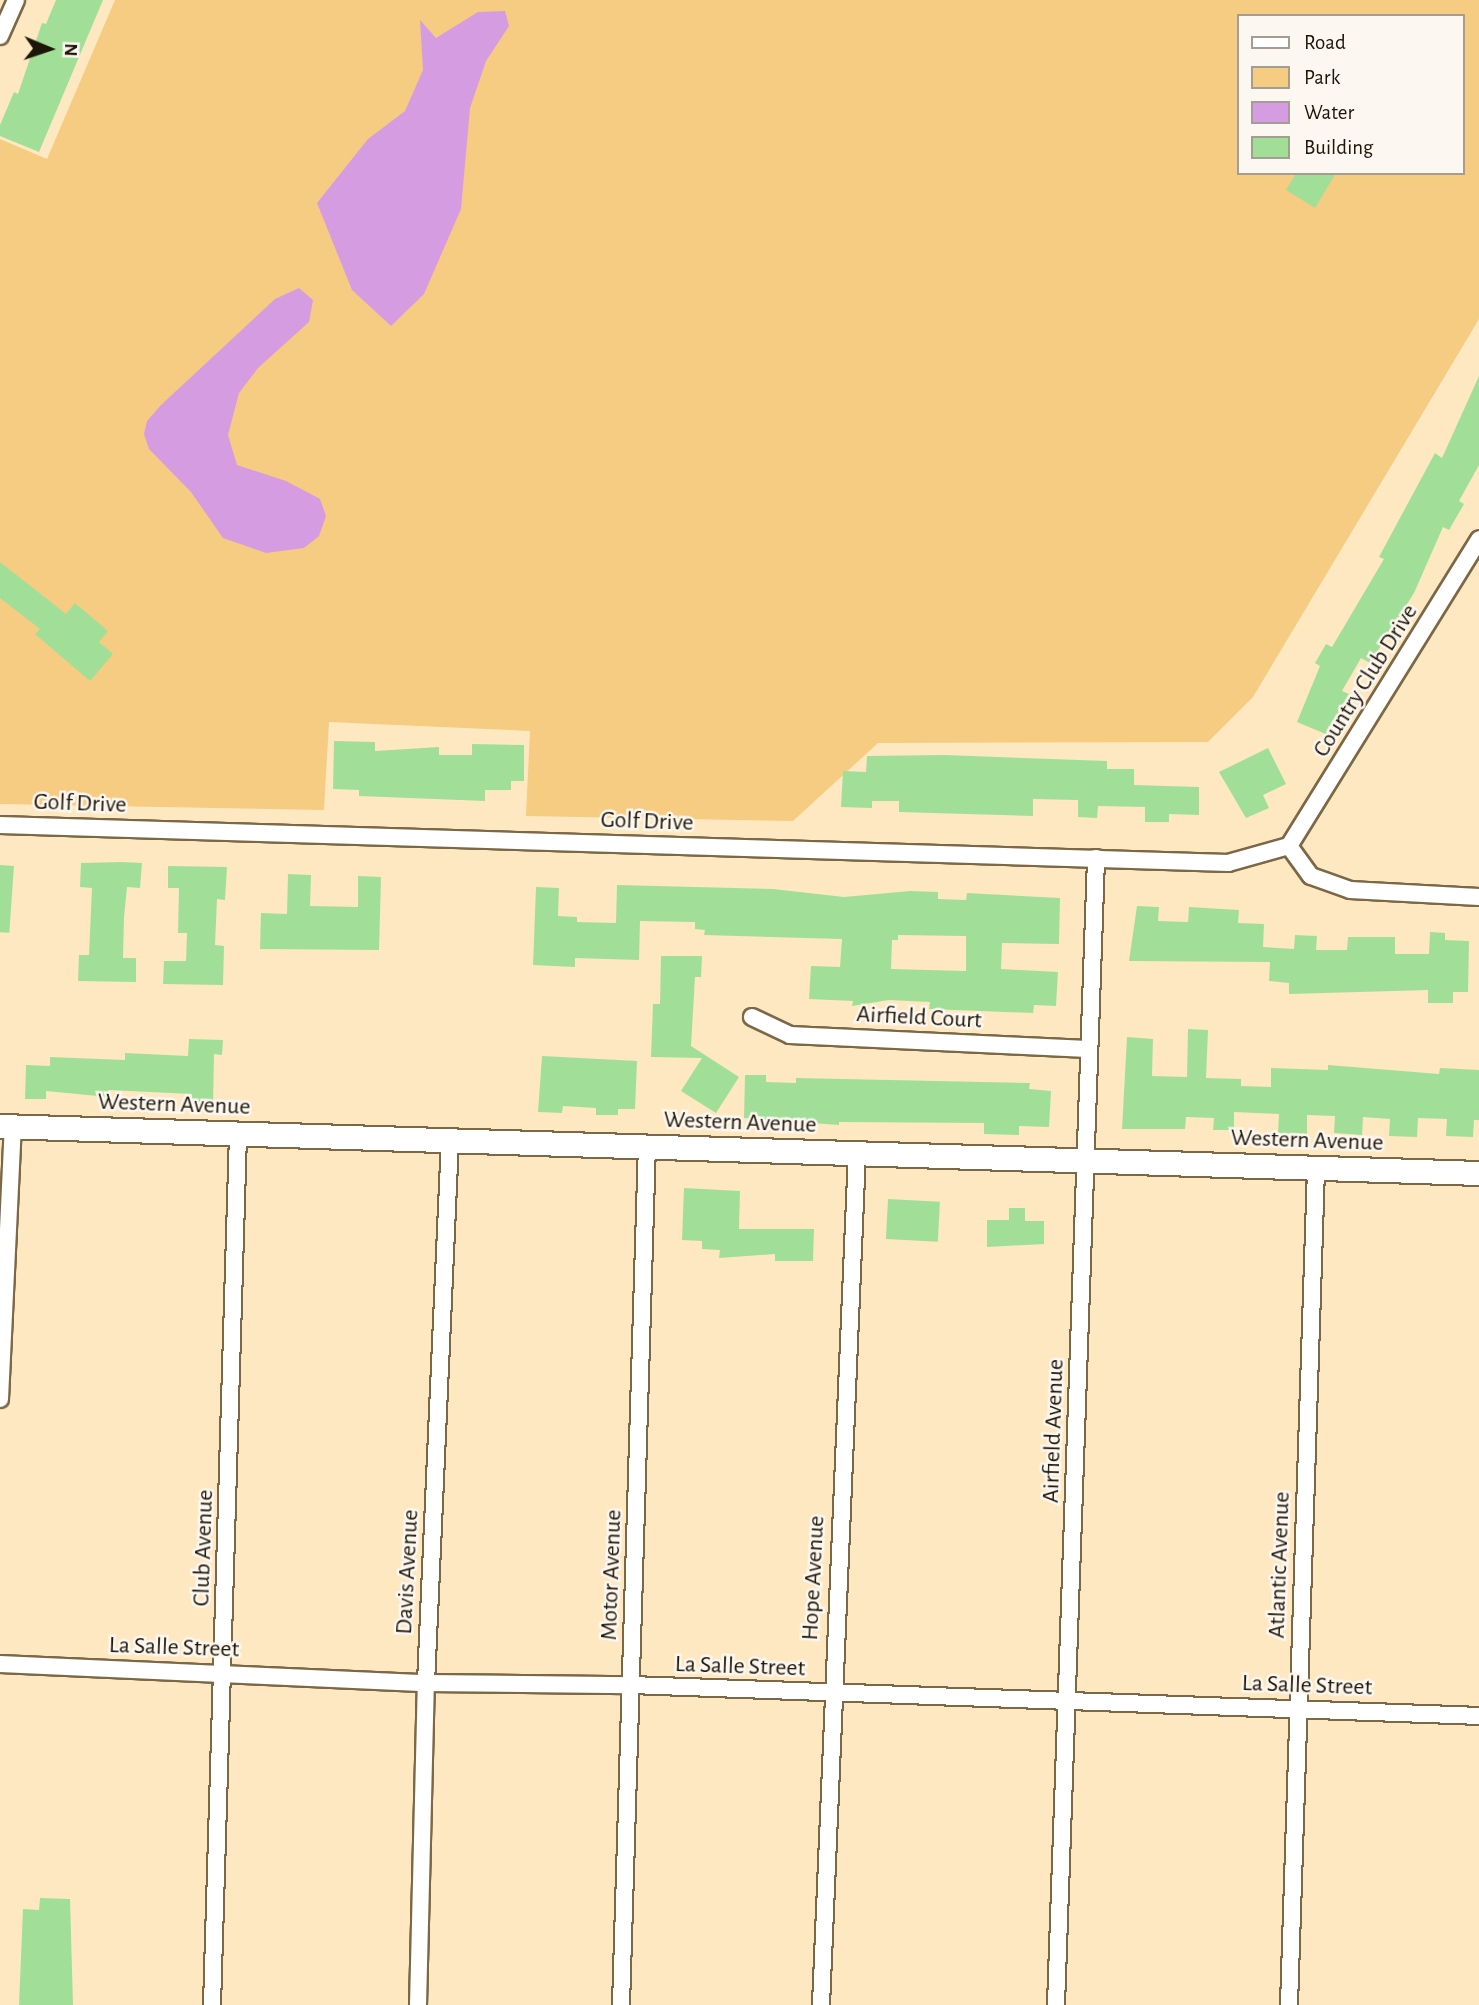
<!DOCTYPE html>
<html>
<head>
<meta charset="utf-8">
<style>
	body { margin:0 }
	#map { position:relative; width:1479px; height:2005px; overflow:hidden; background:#fee8c1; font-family:"Alegreya Sans",sans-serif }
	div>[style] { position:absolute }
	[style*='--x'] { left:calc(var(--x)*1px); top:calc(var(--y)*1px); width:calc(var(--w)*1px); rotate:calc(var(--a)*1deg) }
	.green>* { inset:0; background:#f5cc82 }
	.water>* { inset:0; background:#d69ce1 }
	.building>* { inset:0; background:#a1df98; transform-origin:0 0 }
	.roads { filter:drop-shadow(2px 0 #7c6846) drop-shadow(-2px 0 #7c6846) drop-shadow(0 2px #7c6846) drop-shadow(0 -2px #7c6846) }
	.street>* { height:16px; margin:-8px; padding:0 8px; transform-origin:8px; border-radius:8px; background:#fff }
	.secondary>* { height:23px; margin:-11.5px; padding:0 11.5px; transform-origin:11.5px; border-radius:11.5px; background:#fff }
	span { translate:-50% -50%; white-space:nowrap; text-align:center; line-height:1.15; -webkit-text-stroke:5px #fcf7f0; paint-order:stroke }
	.street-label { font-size:24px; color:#1d1608 }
	.legend { position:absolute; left:1237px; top:14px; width:228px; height:161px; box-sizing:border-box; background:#fcf7f0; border:2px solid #a39d93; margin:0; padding:9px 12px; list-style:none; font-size:21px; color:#1d1608 }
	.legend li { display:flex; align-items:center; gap:14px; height:35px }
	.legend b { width:35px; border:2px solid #a39d93 }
	.north { position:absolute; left:14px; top:14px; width:70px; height:70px; -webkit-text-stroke:5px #fcf7f0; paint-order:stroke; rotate:92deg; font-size:19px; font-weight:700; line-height:28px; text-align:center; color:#1d1608 }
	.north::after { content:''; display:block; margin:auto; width:24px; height:32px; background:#1d1608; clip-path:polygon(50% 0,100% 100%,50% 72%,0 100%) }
</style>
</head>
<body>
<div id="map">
	<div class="green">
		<div style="clip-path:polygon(evenodd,115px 0,1479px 0,1479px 319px,1253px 697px,1208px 742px,878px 743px,793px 821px,526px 816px,530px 731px,329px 722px,324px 810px,0 804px,0 139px,47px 159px,115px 0,1239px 16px,1463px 16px,1463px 173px,1239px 173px,1239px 16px)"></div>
	</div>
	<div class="water">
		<div style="clip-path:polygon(505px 11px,509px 26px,486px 61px,470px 108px,461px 209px,424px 294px,391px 326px,352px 290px,317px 203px,368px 139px,405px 111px,423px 70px,420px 20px,436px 38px,478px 12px)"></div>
		<div style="clip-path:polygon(299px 288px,313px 300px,309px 322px,258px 368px,239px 393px,228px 435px,237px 465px,286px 481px,320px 499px,326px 516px,319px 536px,304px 548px,266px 553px,223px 538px,191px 492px,149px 449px,144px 434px,147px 421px,161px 405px,275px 299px)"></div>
	</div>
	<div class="building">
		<div style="clip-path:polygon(56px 0,103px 0,39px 152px,0 136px,0 125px,14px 92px,18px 94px,42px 23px,46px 24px)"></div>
		<div style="clip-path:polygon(1296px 173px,1336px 173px,1315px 208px,1286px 190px)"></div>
		<div style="clip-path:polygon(1479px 376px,1479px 465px,1459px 501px,1464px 504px,1449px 530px,1443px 527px,1414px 593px,1370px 663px,1361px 658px,1342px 691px,1349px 694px,1328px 735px,1297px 722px,1320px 666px,1315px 663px,1326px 644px,1332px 647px,1384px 559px,1379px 557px,1435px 453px,1442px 458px)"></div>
		<div style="clip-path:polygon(0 562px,66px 614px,75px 603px,108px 631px,99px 642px,113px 654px,90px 681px,35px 634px,40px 629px,0 598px)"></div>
		<div style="clip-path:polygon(334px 741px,375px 742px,375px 751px,439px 747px,439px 755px,472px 755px,472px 744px,524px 745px,524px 781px,511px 781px,511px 790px,485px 790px,485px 801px,359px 796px,359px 790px,333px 789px)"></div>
		<div style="clip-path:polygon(1268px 748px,1286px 784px,1263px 795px,1269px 808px,1246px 818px,1219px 772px)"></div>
		<div style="clip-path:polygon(944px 755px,1107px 761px,1107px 769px,1134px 769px,1134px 785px,1199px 787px,1199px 815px,1169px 814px,1169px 822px,1145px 822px,1145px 807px,1098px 806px,1097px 818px,1078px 817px,1078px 800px,1033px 799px,1033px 816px,899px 812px,899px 801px,872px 801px,872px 808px,841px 807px,843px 771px,866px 772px,867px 756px)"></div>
		<div style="clip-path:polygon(122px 862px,142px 863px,140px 888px,127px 887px,124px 917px,123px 958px,136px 958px,136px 982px,78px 981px,79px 955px,89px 955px,92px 888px,80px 887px,81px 863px)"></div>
		<div style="left:0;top:865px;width:14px;height:67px;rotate:4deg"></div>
		<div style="clip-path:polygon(168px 866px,227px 867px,225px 900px,217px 899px,215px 945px,224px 946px,223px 985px,163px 984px,164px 961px,186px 961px,187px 933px,178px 933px,179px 888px,168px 888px)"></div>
		<div style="clip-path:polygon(288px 874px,311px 875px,310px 906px,358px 907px,358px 876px,381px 877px,379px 950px,260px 949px,261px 913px,287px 914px)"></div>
		<div style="clip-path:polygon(evenodd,617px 885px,773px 889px,844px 897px,910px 891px,938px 892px,938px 899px,966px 900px,967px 893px,1060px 898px,1059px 944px,1002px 943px,1001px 969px,1058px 972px,1056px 1006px,1034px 1005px,1033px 1013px,929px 1009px,930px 1002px,889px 1000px,852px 1006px,853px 1001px,809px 999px,811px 966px,840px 967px,842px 939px,704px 935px,705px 930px,695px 929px,695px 922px,640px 921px,639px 960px,575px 958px,575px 967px,533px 965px,536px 887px,559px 888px,558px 916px,577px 917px,577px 922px,616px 923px,617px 885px,898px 935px,966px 936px,966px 971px,891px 969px,892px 940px,898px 940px,898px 935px)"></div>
		<div style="clip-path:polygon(1137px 906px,1159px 907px,1158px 921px,1188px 922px,1189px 907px,1239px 910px,1238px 923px,1264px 924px,1263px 947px,1294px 949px,1295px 935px,1317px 936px,1316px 950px,1347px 950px,1348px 937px,1395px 937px,1395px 954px,1429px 954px,1430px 932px,1445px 933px,1445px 940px,1469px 941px,1468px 992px,1453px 992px,1453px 1003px,1428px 1003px,1428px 990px,1289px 994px,1289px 983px,1269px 981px,1270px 962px,1129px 961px)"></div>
		<div style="clip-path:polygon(661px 956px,702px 956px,701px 977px,695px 977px,691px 1046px,739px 1077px,716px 1113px,681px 1091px,702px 1058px,651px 1057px,653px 1004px,660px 1004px)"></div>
		<div style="clip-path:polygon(1188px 1029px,1208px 1030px,1206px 1078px,1241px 1079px,1241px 1086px,1271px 1087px,1271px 1068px,1328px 1070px,1328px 1065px,1439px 1074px,1440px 1068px,1479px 1070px,1479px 1120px,1474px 1120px,1473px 1137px,1446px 1136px,1447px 1119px,1418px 1118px,1417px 1137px,1389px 1136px,1390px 1119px,1363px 1117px,1362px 1135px,1334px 1133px,1335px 1116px,1307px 1115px,1307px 1134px,1278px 1133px,1279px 1114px,1256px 1113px,1234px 1112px,1234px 1130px,1213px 1130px,1214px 1118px,1186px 1117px,1185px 1129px,1122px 1129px,1127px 1037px,1153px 1039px,1152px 1076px,1187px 1077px)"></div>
		<div style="clip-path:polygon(189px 1039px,223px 1040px,222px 1055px,214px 1054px,213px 1105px,192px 1105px,192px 1094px,108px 1090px,108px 1097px,46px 1091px,46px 1099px,25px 1099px,26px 1065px,50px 1066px,50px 1057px,125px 1060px,125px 1053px,188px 1056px)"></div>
		<div style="clip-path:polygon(542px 1056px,637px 1061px,635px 1109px,618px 1109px,618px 1115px,596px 1115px,596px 1108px,563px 1106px,562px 1113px,538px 1112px)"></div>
		<div style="clip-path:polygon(745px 1075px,766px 1075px,766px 1082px,796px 1083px,796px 1078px,1030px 1083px,1029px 1089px,1051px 1091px,1049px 1127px,1019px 1126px,1019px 1135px,984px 1134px,984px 1123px,839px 1122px,839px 1125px,744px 1118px)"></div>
		<div style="clip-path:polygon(684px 1188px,740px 1191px,739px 1229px,814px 1229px,813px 1261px,775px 1261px,775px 1254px,719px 1258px,720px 1250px,702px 1249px,702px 1241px,682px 1240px)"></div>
		<div style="left:888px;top:1199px;width:52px;height:40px;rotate:3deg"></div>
		<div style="clip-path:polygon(1009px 1208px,1025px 1208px,1025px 1221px,1044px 1221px,1044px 1244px,987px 1247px,987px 1220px,1009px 1220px)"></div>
		<div style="clip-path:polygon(40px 1898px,70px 1899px,73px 2005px,19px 2005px,23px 1909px,39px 1910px)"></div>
	</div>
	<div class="roads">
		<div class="street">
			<div style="--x:0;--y:36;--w:39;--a:-66"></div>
			<div style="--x:0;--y:825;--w:1229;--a:1.77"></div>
			<div style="--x:1228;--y:863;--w:63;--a:-15.6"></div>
			<div style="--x:1289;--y:846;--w:361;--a:-58.2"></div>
			<div style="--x:1289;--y:846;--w:37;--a:54"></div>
			<div style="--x:1311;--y:876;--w:41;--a:19.7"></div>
			<div style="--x:1350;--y:890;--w:129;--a:3.1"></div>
			<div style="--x:752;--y:1017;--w:42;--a:25.3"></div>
			<div style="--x:790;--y:1035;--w:298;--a:2.7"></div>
			<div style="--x:0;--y:1399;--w:273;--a:-87.3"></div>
			<div style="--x:0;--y:1664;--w:426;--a:2.6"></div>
			<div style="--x:426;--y:1683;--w:205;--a:0.6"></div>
			<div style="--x:631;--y:1685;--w:849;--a:2.09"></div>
			<div style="--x:212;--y:2005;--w:872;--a:-88.29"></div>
			<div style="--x:418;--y:2005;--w:322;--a:-88.6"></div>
			<div style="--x:426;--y:1683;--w:544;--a:-87.47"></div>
			<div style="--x:621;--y:2005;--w:859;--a:-88.27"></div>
			<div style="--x:821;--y:2005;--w:853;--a:-87.58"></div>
			<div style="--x:1056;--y:2005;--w:1148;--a:-88"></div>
			<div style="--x:1289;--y:2005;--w:837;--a:-88.15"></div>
		</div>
		<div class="secondary">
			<div style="--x:0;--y:1126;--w:1480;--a:1.82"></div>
		</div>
	</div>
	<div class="street-label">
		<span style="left:1366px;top:681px;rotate:-58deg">Country Club Drive</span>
		<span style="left:80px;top:804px;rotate:2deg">Golf Drive</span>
		<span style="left:647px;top:822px;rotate:2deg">Golf Drive</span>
		<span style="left:919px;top:1018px;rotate:3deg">Airfield Court</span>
		<span style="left:174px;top:1105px;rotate:2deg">Western Avenue</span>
		<span style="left:740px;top:1123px;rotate:2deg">Western Avenue</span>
		<span style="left:1307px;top:1141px;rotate:2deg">Western Avenue</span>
		<span style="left:1054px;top:1431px;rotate:-88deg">Airfield Avenue</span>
		<span style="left:204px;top:1548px;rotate:-88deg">Club Avenue</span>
		<span style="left:1280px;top:1565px;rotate:-88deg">Atlantic Avenue</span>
		<span style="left:408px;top:1572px;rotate:-87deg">Davis Avenue</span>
		<span style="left:612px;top:1575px;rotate:-88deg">Motor Avenue</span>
		<span style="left:814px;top:1578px;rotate:-87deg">Hope Avenue</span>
		<span style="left:174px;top:1648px;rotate:2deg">La Salle Street</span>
		<span style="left:740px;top:1667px;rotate:2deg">La Salle Street</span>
		<span style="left:1307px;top:1686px;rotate:2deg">La Salle Street</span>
	</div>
	<ul class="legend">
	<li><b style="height:9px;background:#fff"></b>Road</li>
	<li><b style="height:19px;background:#f5cc82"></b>Park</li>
	<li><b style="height:19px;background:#d69ce1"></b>Water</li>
	<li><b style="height:19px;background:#a1df98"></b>Building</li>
	</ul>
	<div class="north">N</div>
</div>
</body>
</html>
